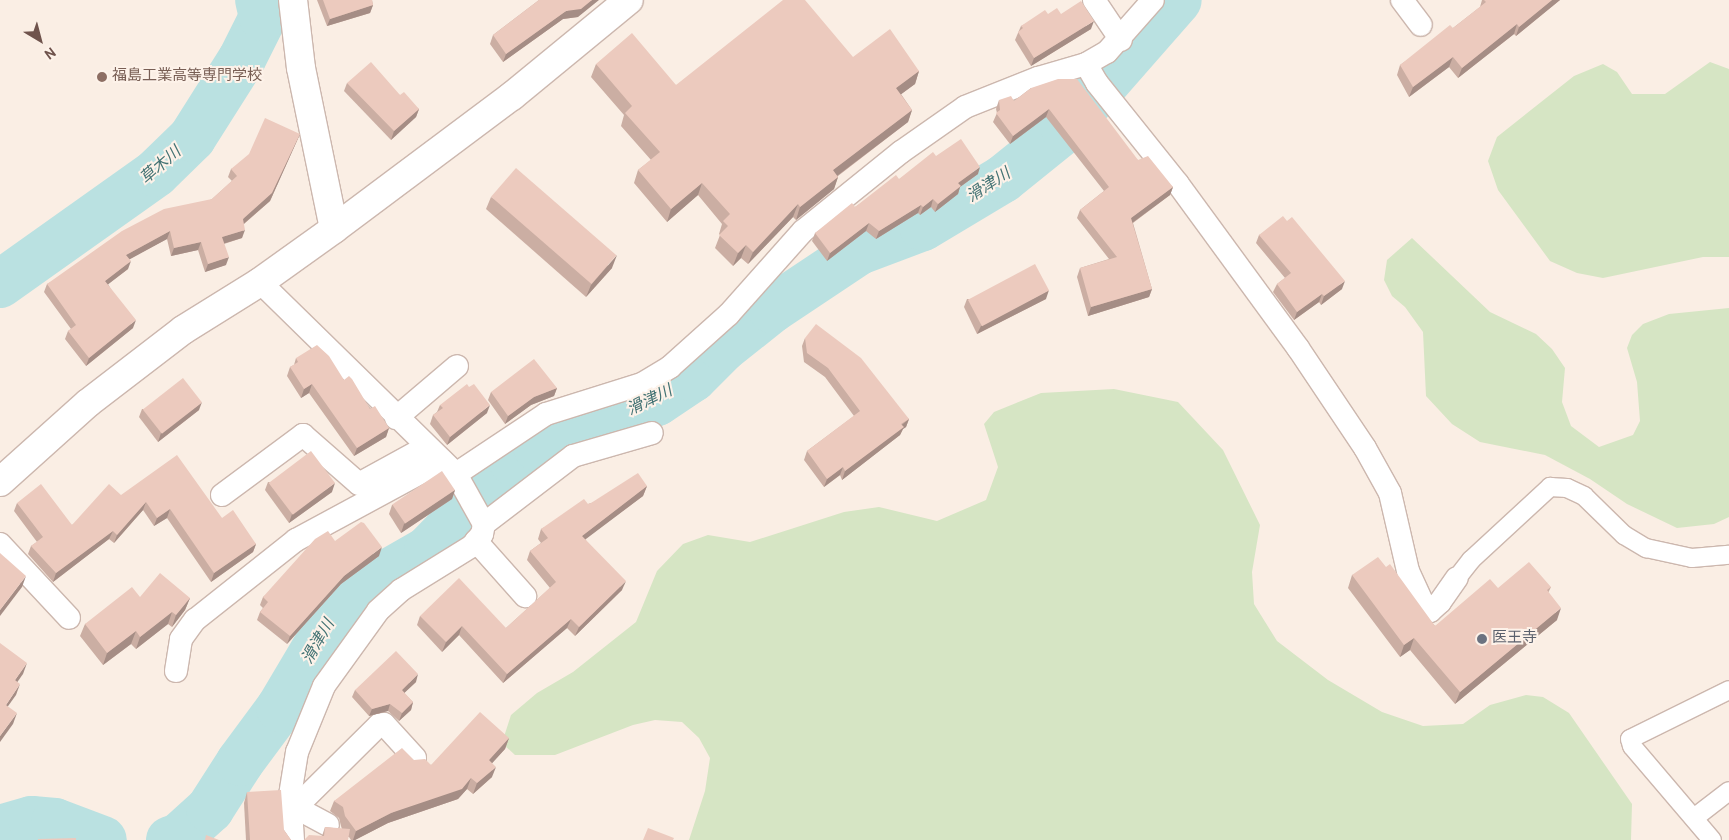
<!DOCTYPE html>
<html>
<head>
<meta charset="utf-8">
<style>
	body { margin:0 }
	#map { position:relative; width:1729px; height:840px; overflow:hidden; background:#faeee4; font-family:Overpass,"Noto Sans JP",sans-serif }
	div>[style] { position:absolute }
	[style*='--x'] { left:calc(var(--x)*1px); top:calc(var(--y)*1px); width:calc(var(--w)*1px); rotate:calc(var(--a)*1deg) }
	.green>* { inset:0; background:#d6e5c4 }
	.river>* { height:48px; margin:-24px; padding:0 24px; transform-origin:24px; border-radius:24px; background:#bae1e1 }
	.roads { filter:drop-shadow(1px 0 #ccb7ae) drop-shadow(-1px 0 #ccb7ae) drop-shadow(0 1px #ccb7ae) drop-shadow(0 -1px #ccb7ae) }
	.pedestrian>* { height:18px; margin:-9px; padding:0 9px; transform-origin:9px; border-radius:9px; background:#fff }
	.minor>* { height:22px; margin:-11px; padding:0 11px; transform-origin:11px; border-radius:11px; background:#fff }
	.tertiary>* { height:28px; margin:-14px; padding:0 14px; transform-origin:14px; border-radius:14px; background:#fff }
	.wall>* { inset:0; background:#cbaea3 }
	.shaded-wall>* { inset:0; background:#a58d85 }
	.building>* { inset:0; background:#eccabe; transform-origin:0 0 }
	.dots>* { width:14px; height:14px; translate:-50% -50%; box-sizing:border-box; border:2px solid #fdf2e9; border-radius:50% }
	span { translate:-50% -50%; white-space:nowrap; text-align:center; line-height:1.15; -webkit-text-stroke:4px #fdf2e9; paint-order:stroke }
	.education-label { font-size:15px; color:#785e54 }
	.left { translate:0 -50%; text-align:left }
	.worship-label { font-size:15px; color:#5b616d }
	.water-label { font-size:16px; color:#427273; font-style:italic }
	.north { position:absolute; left:15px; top:15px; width:50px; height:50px; -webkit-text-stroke:4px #fdf2e9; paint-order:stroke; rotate:143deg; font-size:14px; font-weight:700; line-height:20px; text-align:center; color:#6f534c }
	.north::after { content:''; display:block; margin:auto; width:18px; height:22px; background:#6f534c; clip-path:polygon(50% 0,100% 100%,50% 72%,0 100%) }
</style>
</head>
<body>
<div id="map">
	<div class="green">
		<div style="clip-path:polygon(1710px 62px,1729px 69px,1729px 257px,1703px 257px,1603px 278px,1577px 273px,1550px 261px,1498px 190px,1488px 161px,1497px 137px,1574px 76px,1603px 64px,1617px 72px,1632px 94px,1665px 94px)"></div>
		<div style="clip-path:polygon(1412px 238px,1490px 312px,1536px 334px,1552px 349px,1565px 368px,1562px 402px,1571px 426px,1599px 447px,1633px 435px,1640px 421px,1637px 382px,1627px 348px,1632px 335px,1643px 324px,1669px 314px,1729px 308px,1729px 517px,1714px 524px,1677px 528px,1627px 504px,1590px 479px,1545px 455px,1480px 442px,1452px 424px,1426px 396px,1423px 332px,1405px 307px,1392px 296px,1384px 280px,1387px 260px)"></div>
		<div style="clip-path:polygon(1114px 389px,1178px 402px,1223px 450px,1260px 525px,1252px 572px,1254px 604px,1277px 641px,1328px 680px,1382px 712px,1423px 726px,1463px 724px,1490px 705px,1526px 695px,1543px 697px,1569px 713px,1632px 804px,1631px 840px,689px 840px,705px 791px,710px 758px,699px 738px,682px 722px,655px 720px,633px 725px,555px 755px,515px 755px,502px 743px,511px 715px,537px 693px,573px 672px,636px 622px,657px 571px,683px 544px,708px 535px,750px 542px,844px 512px,879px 507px,937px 521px,986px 500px,998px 467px,984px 424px,994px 412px,1041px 393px)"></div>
	</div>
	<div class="river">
		<div style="--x:0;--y:284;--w:191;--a:-35.4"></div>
		<div style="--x:156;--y:173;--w:50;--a:-44.2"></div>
		<div style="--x:192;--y:138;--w:93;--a:-57.7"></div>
		<div style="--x:242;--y:59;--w:47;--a:-63.4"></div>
		<div style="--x:263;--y:17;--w:17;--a:-103"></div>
		<div style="--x:0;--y:829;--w:33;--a:-16"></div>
		<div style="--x:32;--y:820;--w:23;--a:5"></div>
		<div style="--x:55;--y:822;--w:51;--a:20.6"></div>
		<div style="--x:170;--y:840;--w:9;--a:-18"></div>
		<div style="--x:179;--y:837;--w:42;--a:-42.1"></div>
		<div style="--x:210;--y:809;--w:56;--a:-57.4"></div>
		<div style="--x:240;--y:762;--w:67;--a:-53.5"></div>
		<div style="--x:280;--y:708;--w:129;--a:-59.3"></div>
		<div style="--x:346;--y:597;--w:95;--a:-29.8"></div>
		<div style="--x:428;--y:550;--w:122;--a:-46"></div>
		<div style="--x:513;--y:462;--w:28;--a:-32"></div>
		<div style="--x:537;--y:447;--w:128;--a:-20.6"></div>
		<div style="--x:657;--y:402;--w:43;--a:-33.7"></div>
		<div style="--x:693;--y:378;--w:42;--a:-45"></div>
		<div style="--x:723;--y:348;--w:63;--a:-38.5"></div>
		<div style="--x:772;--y:309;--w:105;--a:-33.7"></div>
		<div style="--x:859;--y:251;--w:68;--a:-20.6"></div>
		<div style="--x:923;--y:227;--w:93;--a:-31"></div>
		<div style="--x:1003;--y:179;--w:80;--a:-38.9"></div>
		<div style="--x:1065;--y:129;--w:171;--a:-48.8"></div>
	</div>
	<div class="roads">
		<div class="pedestrian">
			<div style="--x:1457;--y:578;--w:23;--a:-52"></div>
			<div style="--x:1471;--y:560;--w:108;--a:-42.7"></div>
			<div style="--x:1550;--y:487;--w:17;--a:3"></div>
			<div style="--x:1567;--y:488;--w:19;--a:25"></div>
			<div style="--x:1584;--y:496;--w:56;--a:44.3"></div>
			<div style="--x:1624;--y:535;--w:26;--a:31"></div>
			<div style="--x:1646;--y:548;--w:47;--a:12.3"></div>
			<div style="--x:1692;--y:558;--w:37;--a:-5"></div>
			<div style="--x:1694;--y:818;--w:44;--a:-37.6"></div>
			<div style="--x:1712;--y:840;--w:123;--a:-130.4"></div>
			<div style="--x:1632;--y:746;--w:7;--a:-106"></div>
			<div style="--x:1630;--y:739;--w:110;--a:-26.3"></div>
		</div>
		<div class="minor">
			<div style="--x:1094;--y:0;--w:48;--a:56"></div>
			<div style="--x:1402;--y:0;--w:31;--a:53"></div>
			<div style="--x:1086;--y:64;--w:22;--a:60"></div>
			<div style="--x:1097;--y:83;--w:129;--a:51.3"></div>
			<div style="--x:1178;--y:184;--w:203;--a:53.8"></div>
			<div style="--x:1298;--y:348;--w:120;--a:56.2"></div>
			<div style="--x:1365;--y:448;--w:51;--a:60.9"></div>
			<div style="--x:1390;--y:493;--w:80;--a:77"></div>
			<div style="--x:1408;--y:571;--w:41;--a:65.3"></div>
			<div style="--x:1425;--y:608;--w:6;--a:31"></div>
			<div style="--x:1430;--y:611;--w:13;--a:-42"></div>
			<div style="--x:1440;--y:602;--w:29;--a:-55"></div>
			<div style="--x:260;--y:282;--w:274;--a:44.4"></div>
			<div style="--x:456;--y:474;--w:57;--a:60.8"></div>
			<div style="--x:484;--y:524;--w:10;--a:101"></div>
			<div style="--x:482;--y:534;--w:16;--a:130"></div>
			<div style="--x:472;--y:546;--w:84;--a:148.2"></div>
			<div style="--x:401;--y:590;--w:31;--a:138"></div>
			<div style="--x:378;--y:611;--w:92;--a:125.8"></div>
			<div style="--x:324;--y:686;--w:71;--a:112.2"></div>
			<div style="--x:297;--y:752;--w:44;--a:99.2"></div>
			<div style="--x:290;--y:795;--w:45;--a:86.2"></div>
			<div style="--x:396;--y:418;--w:80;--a:-40.4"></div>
			<div style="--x:456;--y:474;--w:108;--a:-33.7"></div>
			<div style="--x:546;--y:414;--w:101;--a:-17.4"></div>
			<div style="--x:642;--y:384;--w:33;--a:-31"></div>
			<div style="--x:670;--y:367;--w:79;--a:-41.9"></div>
			<div style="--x:729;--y:314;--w:111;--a:-48.3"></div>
			<div style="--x:803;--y:231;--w:126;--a:-38.9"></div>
			<div style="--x:901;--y:152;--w:78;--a:-35.1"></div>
			<div style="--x:965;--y:107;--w:79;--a:-21.7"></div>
			<div style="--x:1038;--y:78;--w:50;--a:-16.3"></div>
			<div style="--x:1086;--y:64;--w:24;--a:-30"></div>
			<div style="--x:1107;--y:52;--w:69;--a:-48.5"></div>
			<div style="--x:222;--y:495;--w:101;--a:-36.5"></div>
			<div style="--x:303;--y:435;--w:74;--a:41.2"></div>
			<div style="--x:359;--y:484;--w:77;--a:-28.9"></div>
			<div style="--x:484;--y:524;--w:112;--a:-37.4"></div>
			<div style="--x:573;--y:456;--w:82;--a:-16.2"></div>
			<div style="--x:476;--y:541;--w:74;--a:48.3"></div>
			<div style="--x:0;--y:544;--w:101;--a:47"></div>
			<div style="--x:176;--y:671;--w:32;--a:-81"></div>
			<div style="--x:181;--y:639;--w:24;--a:-54"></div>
			<div style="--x:195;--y:620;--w:129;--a:-38.4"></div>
			<div style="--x:296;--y:540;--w:166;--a:-28.4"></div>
			<div style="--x:291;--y:812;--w:124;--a:-44.7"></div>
			<div style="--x:379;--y:725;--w:5;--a:-11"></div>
			<div style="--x:384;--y:724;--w:46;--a:47.6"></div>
			<div style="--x:291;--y:812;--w:13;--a:0"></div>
			<div style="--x:304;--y:812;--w:27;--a:28"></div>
		</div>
		<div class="tertiary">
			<div style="--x:293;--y:0;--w:68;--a:83.3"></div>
			<div style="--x:301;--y:68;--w:164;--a:78.4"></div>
			<div style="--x:0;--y:482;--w:118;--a:-41.9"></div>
			<div style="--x:88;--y:403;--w:120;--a:-37.5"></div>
			<div style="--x:183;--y:330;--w:91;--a:-31.9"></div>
			<div style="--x:260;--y:282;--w:91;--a:-35.6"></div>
			<div style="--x:334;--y:229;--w:222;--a:-36.8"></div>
			<div style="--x:512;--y:96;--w:151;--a:-39.4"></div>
		</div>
	</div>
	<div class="wall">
		<div style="clip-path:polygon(317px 0,372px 0,373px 5px,370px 13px,327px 26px)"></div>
		<div style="clip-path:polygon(539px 0,578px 17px,563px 19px,503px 62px,490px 44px,493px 35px)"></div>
		<div style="clip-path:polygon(1482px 0,1560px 0,1516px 36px,1514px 34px,1458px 78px,1449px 67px,1409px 97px,1397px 75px,1400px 65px,1453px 28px,1480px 7px)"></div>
		<div style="clip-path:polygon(1048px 14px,1061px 14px,1091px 29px,1031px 66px,1015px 40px,1021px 26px)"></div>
		<div style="clip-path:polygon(853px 57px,919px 71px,915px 84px,901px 94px,912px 110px,908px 122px,838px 176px,838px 177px,834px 189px,796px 220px,793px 217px,748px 264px,741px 258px,733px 266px,715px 248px,720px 235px,719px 234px,722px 224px,698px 195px,667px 222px,634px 183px,638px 170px,651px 160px,621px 126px,624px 115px,591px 77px,596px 64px,676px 85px)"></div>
		<div style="clip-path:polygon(347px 83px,400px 95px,419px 109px,416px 117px,391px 140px,344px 91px)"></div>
		<div style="clip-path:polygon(1031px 88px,1138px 160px,1173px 187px,1170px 195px,1133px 223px,1152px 289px,1149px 297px,1088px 316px,1077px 277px,1080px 268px,1109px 259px,1077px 218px,1080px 210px,1104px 191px,1046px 117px,1010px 144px,993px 122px,997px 113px,996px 109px,999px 100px,1014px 101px)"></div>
		<div style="clip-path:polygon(300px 134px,270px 201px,244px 224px,242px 238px,224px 244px,226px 265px,205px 272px,198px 250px,171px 256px,167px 239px,129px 259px,128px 269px,108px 284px,133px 328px,86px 366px,65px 339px,68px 331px,71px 329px,44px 292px,47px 284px,212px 199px,232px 181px,228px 177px,231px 169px)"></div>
		<div style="clip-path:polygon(936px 156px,978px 174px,960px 187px,958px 194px,935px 212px,931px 207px,920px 215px,918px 213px,876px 239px,866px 231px,827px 261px,812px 241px,815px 233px,855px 207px)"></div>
		<div style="clip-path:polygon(491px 197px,612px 268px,586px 297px,486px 209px)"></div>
		<div style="clip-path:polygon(1287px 221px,1342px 289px,1321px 305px,1319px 302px,1294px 320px,1273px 292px,1277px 284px,1285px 278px,1256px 243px,1259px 235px)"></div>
		<div style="clip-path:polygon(967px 299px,1046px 299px,977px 334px,964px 307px)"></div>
		<div style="clip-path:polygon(805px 338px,909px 419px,906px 427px,903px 429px,900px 435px,842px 480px,840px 475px,824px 487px,804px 460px,807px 451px,854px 416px,825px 377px,804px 362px,802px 346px)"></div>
		<div style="clip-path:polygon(296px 358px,344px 380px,389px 428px,386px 437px,354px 456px,309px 393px,301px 398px,287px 376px,290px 367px,294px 365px)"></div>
		<div style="clip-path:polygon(557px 388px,554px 396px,531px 405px,505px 424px,488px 400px,491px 392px)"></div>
		<div style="clip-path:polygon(440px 405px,487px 413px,447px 445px,430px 424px,433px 415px,437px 412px)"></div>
		<div style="clip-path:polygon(142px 409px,199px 410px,158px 442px,139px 417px)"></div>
		<div style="clip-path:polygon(268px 482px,332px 492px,289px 523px,265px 490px)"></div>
		<div style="clip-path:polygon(647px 486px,643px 496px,585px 539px,622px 590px,575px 636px,567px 628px,503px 683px,459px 635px,442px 652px,417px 625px,420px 616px,506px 628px,550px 588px,527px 560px,530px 551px,541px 543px,538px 539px,541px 529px,588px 504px)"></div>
		<div style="clip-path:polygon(455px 490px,452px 499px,401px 533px,389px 514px,392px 505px)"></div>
		<div style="clip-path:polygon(121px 495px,222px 518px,256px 544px,253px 552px,211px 582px,167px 518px,154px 526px,143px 510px,114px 543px,109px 539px,53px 582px,28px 554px,31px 546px,37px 542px,14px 511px,17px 503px,72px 525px)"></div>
		<div style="clip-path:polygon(335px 541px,379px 556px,341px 584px,287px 644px,257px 620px,260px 612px,263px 608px,260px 605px,263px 597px)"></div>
		<div style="clip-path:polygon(1386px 567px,1435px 626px,1498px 588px,1551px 587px,1548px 593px,1557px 620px,1455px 704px,1410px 650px,1400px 657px,1348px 588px,1352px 575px)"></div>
		<div style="clip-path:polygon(140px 597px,190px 598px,185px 610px,172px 627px,168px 624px,136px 649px,131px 644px,103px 665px,80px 636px,85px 624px)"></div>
		<div style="clip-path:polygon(416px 682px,404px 693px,413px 702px,411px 710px,399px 721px,388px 711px,369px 716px,352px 697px,355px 690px)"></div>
		<div style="clip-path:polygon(509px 738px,505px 749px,492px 763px,492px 777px,473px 794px,467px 789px,458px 799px,388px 823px,355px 840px,351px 840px,349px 837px,322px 836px,325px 827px,342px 829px,341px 826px,339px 818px,330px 811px,334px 801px,414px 760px,431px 765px)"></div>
		<div style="clip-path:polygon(247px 792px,284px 830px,291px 840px,246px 840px,244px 803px)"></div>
	</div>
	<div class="shaded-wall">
		<div style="clip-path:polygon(592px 0,599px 0,578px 17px,563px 19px,503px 62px,506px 54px,566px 11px)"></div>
		<div style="clip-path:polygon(1552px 0,1560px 0,1516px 36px,1519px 27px)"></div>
		<div style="clip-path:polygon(373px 5px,370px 13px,327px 26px,330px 19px)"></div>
		<div style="clip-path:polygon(1094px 21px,1091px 29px,1031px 66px,1034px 58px)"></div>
		<div style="clip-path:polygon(1517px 24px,1514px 34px,1458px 78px,1462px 68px)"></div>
		<div style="clip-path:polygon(1453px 57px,1449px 67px,1409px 97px,1413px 87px)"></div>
		<div style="clip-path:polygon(919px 71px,915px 84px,892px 101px,896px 88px)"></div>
		<div style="clip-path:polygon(419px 109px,416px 117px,391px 140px,394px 131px)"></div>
		<div style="clip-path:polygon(1049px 109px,1046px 117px,1010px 144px,1013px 136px)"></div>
		<div style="clip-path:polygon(912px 110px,908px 122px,829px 182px,833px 170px)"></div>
		<div style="clip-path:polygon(300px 134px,270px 201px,240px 227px,243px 219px)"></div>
		<div style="clip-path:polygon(980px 167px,978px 174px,960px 187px,958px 194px,935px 212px,938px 204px,958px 183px)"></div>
		<div style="clip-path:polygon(838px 177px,834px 189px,796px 220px,800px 207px)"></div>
		<div style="clip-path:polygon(702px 183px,698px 195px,667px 222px,671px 209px)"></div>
		<div style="clip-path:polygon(1173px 187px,1170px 195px,1128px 226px,1131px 218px)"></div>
		<div style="clip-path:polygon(933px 199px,931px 207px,920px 215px,923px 207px)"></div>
		<div style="clip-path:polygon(798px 204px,793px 217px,748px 264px,753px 252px)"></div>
		<div style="clip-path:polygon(921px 205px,918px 213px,876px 239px,879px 231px)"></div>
		<div style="clip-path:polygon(869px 223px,866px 231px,827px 261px,830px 253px)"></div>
		<div style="clip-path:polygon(245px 230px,242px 238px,219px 245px,222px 237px)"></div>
		<div style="clip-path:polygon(170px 231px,167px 239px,123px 263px,126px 255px)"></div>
		<div style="clip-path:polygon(201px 242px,198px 250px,171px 256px,174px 248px)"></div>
		<div style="clip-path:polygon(746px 245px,741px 258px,733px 266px,738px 253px)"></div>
		<div style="clip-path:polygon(617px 255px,612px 268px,586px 297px,591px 285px)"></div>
		<div style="clip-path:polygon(229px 257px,226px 265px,205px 272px,208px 264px)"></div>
		<div style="clip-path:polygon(131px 261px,128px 269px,102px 289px,105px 281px)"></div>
		<div style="clip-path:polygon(1345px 281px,1342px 289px,1321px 305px,1324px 296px)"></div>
		<div style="clip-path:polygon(1152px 289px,1149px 297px,1088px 316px,1091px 307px)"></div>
		<div style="clip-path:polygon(1049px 290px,1046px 299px,977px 334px,981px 326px)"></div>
		<div style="clip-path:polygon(1322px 294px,1319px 302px,1294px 320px,1297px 312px)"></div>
		<div style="clip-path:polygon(136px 320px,133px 328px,86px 366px,89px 358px)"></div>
		<div style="clip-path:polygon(312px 384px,309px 393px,301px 398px,304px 389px)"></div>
		<div style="clip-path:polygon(557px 388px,554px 396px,531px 405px,505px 424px,508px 416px,534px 397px)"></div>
		<div style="clip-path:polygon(202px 402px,199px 410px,158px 442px,161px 433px)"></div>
		<div style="clip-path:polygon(490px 405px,487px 413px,447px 445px,450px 437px)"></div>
		<div style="clip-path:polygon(909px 419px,906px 427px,903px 429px,900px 435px,842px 480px,845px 471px)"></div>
		<div style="clip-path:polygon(389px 428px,386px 437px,354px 456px,357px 448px)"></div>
		<div style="clip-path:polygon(843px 467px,840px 475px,824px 487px,827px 479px)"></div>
		<div style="clip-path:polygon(335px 483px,332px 492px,289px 523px,292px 514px)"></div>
		<div style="clip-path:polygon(647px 486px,643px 496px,578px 545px,582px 536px)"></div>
		<div style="clip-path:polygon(455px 490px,452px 499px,401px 533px,404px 524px)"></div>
		<div style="clip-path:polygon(146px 502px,143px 510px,114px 543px,117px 535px)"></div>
		<div style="clip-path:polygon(170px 509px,167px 518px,154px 526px,157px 518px)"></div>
		<div style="clip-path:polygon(113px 531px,109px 539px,53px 582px,56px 573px)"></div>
		<div style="clip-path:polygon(256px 544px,253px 552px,211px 582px,214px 573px)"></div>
		<div style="clip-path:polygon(382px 547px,379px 556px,341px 584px,287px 644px,290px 636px,344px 576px)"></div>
		<div style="clip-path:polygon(26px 576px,22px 587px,0 616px,0 610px)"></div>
		<div style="clip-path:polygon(626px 581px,622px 590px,575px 636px,579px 627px)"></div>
		<div style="clip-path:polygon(190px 598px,185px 610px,172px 627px,176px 615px)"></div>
		<div style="clip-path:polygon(1561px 608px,1557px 620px,1455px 704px,1460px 692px)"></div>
		<div style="clip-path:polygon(172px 612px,168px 624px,136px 649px,140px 637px)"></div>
		<div style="clip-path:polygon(571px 619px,567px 628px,503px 683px,507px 674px)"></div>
		<div style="clip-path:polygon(462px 626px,459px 635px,442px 652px,446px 642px)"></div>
		<div style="clip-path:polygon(136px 631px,131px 644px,103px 665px,107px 653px)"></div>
		<div style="clip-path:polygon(1414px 638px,1410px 650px,1400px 657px,1404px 645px)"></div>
		<div style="clip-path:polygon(27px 663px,23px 674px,11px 691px,15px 680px)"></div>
		<div style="clip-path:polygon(418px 674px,416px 682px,399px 698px,402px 690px)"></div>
		<div style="clip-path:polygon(20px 684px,16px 695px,1px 716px,6px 705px)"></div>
		<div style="clip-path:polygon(413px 702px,411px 710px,399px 721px,402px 713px)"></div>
		<div style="clip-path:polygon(390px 704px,388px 711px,369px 716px,372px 709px)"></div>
		<div style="clip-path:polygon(17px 713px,13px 724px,0 742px,0 736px)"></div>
		<div style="clip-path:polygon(509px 738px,505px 749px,485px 771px,489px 760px)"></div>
		<div style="clip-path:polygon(496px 767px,492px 777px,473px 794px,477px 783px)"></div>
		<div style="clip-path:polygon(471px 778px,467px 789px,458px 799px,388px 823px,355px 840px,353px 840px,356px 831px,391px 813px)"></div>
	</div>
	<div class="building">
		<div style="clip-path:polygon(323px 0,372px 0,373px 5px,330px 19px)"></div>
		<div style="clip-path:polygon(539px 0,592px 0,581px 9px,566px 11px,506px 54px,493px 35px)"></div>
		<div style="clip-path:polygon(783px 0,805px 0,853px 57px,890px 29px,919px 71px,896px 88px,912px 110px,833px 170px,838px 177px,800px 207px,798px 204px,753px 252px,746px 245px,738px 253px,719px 235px,728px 226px,723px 221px,730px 214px,702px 183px,671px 209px,638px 170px,660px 152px,625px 113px,632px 106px,596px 64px,632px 33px,676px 85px)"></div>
		<div style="clip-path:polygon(1484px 0,1552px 0,1519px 27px,1517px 24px,1462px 68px,1453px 57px,1413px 87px,1400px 65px,1450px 25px,1453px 28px,1486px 2px)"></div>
		<div style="clip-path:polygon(1081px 1px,1094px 21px,1034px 58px,1018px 32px,1023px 28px,1021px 26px,1045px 10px,1048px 14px,1057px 8px,1061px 14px)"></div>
		<div style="clip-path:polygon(371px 62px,400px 95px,404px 92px,419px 109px,394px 131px,347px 83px)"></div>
		<div style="clip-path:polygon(1058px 79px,1077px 79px,1138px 160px,1148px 156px,1173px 187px,1131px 218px,1152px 289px,1091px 307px,1080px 268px,1117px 257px,1080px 210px,1109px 187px,1049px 109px,1013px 136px,996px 113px,1000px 110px,999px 100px,1011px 96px,1014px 101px,1031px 88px)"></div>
		<div style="clip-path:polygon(265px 118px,300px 134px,272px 193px,243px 219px,245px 230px,222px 237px,229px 257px,208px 264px,201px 242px,174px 248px,170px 231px,126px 255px,131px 261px,105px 281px,136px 320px,89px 358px,68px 331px,76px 325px,47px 284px,122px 231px,164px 209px,212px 199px,237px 176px,231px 169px,249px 154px)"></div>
		<div style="clip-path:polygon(961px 139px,980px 167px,958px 183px,961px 186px,938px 204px,933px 199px,923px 207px,921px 205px,879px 231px,869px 223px,830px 253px,815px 233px,852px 203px,855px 207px,896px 175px,899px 179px,933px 152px,936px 156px)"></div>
		<div style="left:516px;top:168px;width:133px;height:38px;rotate:41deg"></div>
		<div style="clip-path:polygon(1283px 216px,1287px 221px,1292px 217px,1345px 281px,1324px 296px,1322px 294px,1297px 312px,1277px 284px,1291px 273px,1259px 235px)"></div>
		<div style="left:1035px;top:264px;width:30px;height:76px;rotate:62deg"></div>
		<div style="clip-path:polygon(816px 324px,861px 358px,909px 419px,901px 424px,904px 427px,845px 471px,843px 467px,827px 479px,807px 451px,860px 411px,828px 368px,807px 353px,805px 338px)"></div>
		<div style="clip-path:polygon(317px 345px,329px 356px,344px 380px,349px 376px,352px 379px,370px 409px,375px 406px,389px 428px,357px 448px,312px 384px,304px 389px,290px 367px,298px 362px,296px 358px)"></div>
		<div style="clip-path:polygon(534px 359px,557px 388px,534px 397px,508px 416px,491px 392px)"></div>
		<div style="left:183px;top:378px;width:31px;height:51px;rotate:52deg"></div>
		<div style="clip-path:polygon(467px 384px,469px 387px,474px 384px,490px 405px,450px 437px,433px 415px,443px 408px,440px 405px)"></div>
		<div style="left:311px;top:451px;width:40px;height:53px;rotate:53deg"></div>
		<div style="clip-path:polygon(177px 455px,222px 518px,233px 510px,256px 544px,214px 573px,170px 509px,157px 518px,146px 502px,117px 535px,113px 531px,56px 573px,31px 546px,43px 537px,17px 503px,41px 484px,72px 525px,109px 484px,121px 495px)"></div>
		<div style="left:442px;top:471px;width:23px;height:60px;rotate:56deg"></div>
		<div style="clip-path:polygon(638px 473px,647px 486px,582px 536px,626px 581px,579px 627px,571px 619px,507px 674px,462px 626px,446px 642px,420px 616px,459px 578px,506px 628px,556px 582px,530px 551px,548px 538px,541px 529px,584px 499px,588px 504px,591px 503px)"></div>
		<div style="clip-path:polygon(361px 522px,364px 523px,382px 547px,344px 576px,290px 636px,260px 612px,268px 602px,263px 597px,315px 539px,328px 531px,335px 541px)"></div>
		<div style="clip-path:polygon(0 553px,26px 576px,0 610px)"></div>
		<div style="clip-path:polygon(1378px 557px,1386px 567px,1390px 564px,1435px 626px,1490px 579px,1498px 588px,1529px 562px,1551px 587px,1547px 590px,1561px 608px,1460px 692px,1414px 638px,1404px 645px,1352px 575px)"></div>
		<div style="clip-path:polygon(160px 573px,190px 598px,176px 615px,172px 612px,140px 637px,136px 631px,107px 653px,85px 624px,132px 587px,140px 597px)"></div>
		<div style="clip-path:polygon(0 643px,27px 663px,15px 680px,20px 684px,6px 705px,17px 713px,0 736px)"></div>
		<div style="clip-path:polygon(396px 651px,418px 674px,402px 690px,413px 702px,402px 713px,390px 704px,372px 709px,355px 690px)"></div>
		<div style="clip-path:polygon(480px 712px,509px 738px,489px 760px,496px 767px,477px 783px,471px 778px,462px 789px,391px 813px,356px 831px,345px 816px,343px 807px,334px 801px,402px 748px,414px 760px,425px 759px,431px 765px)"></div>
		<div style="clip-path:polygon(281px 790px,284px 830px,291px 840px,250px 840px,247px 792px)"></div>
		<div style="clip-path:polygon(325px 827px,350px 829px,348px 840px,304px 840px,309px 835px,324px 836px)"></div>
		<div style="clip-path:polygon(648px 828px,674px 838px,673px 840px,643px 840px)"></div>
		<div style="clip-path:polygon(206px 835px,219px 840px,205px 840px)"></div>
		<div style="clip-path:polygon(76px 838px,76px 840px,38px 840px,38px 839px)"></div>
	</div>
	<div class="dots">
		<div style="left:102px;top:77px;background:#8d6e63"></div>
		<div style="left:1482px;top:639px;background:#6b7280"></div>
	</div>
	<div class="education-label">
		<span class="left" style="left:112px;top:77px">福島工業高等専門学校</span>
	</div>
	<div class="worship-label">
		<span class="left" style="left:1492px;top:639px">医王寺</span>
	</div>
	<div class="water-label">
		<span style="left:161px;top:166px;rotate:-41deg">草木川</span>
		<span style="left:989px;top:186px;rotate:-33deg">滑津川</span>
		<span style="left:650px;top:401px;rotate:-26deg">滑津川</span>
		<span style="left:319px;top:642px;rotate:-60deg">滑津川</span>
	</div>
	<div class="north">N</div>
</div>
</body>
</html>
